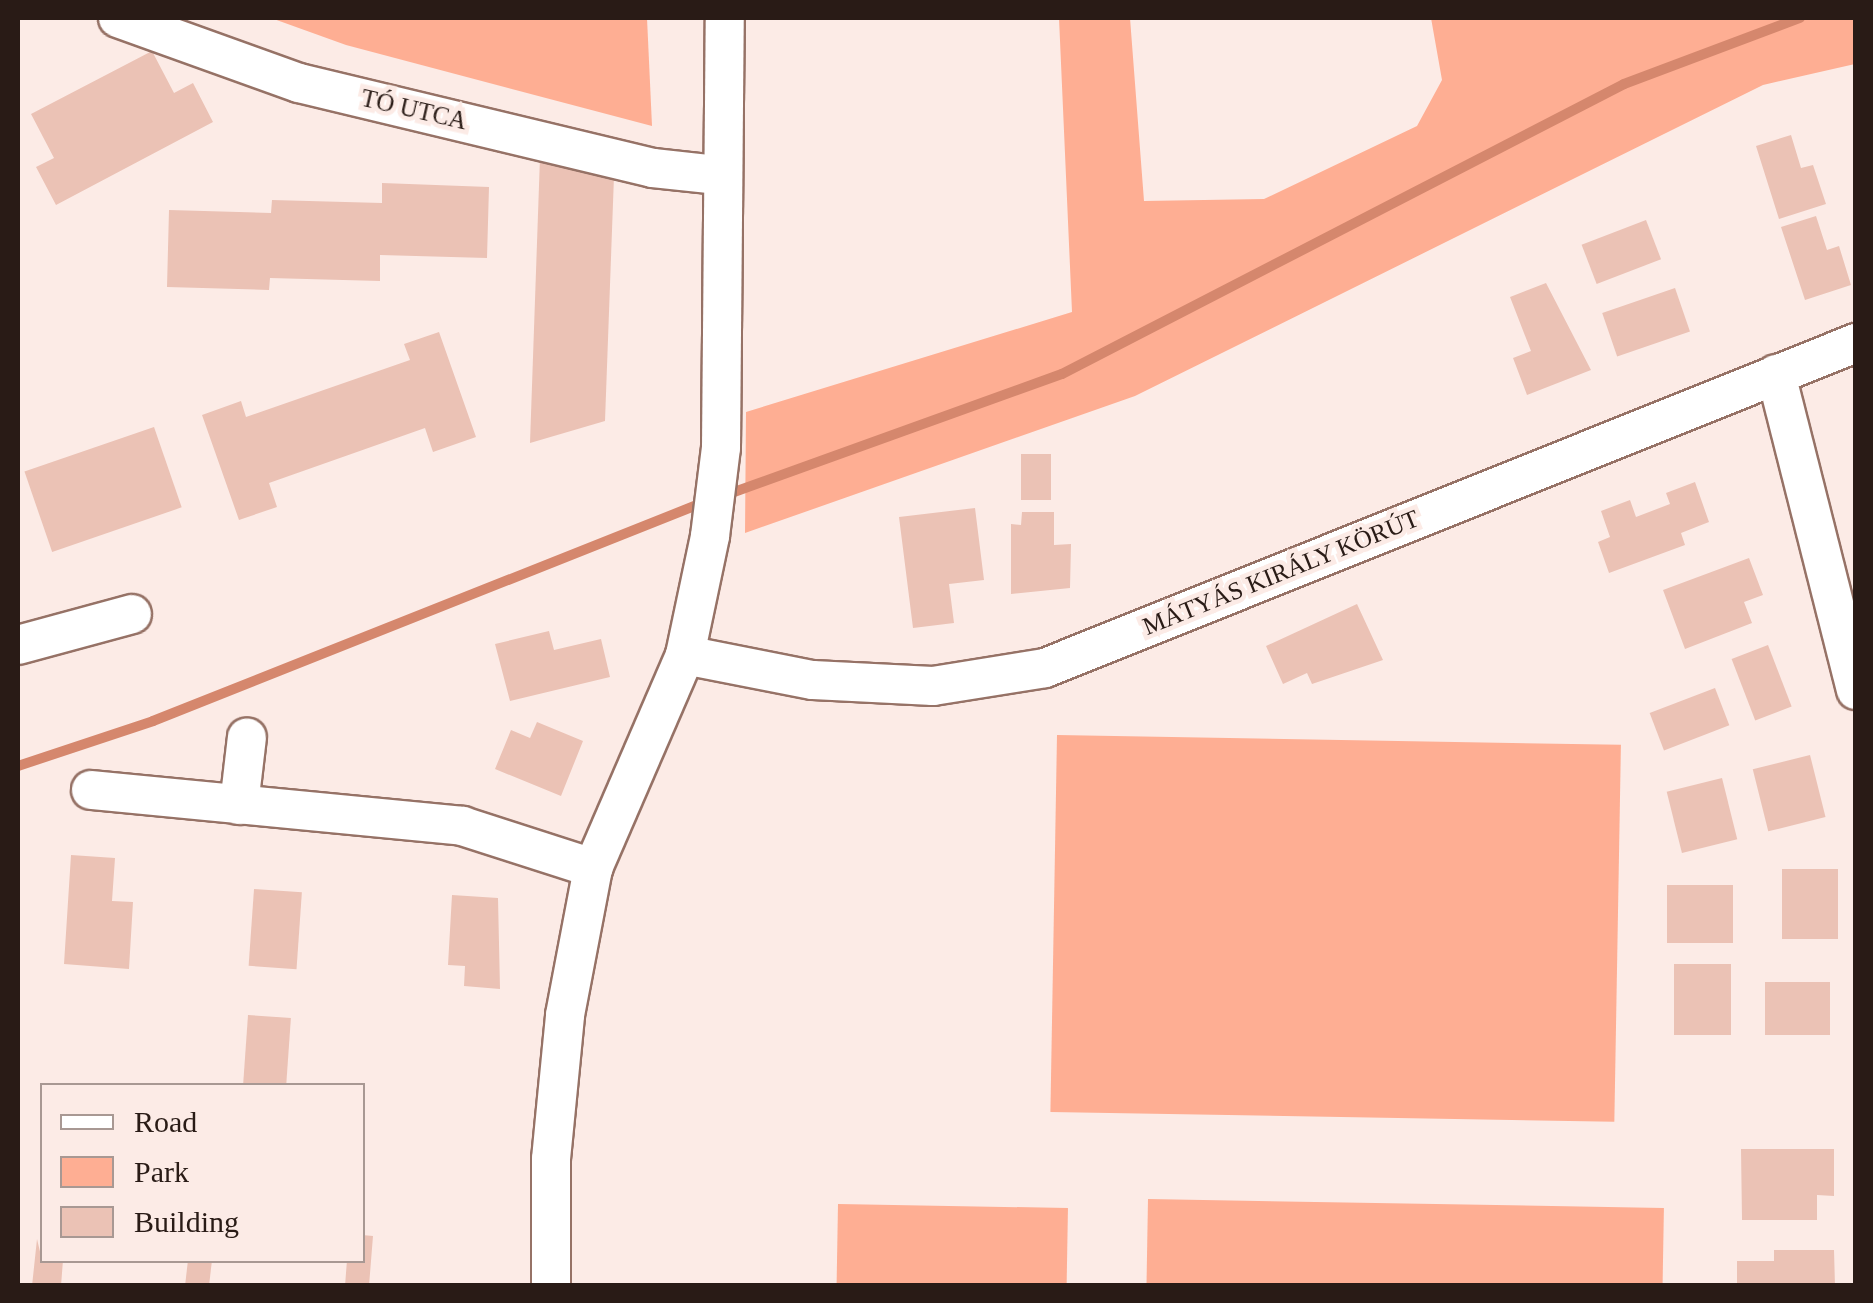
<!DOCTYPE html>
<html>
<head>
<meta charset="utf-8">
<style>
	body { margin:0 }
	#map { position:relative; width:1873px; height:1303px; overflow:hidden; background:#fcebe6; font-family:"Times New Roman",serif }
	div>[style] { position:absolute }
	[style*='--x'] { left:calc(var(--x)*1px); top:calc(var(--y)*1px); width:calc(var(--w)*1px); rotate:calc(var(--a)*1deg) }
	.green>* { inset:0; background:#feae93; transform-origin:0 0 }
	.stream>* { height:10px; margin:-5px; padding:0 5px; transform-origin:5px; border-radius:5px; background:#d5876d }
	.building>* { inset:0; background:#ebc2b5; transform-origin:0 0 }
	.roads { filter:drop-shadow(2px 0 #967266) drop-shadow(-2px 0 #967266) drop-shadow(0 2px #967266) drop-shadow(0 -2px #967266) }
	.street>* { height:38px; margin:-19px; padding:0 19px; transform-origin:19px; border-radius:19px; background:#fff }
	span { translate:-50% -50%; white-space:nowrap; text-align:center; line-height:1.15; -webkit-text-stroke:9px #fcebe6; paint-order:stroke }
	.street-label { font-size:25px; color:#291b16 }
	.frame { position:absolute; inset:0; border:20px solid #291b16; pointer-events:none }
	.legend { position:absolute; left:40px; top:1083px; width:325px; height:180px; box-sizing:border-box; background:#fcebe6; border:2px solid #a89893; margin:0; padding:12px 18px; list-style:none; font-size:30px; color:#291b16 }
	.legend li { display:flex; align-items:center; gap:20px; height:50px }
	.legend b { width:50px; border:2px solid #a89893 }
</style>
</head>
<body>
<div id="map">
	<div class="green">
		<div style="clip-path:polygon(271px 18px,647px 18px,652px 126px,346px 45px)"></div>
		<div style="clip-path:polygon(1059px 18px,1130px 18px,1144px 201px,1264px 199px,1417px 126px,1442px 80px,1431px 18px,1855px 18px,1855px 64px,1763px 85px,1135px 396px,745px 533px,746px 412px,1072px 312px)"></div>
		<div style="left:1057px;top:735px;width:564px;height:377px;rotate:1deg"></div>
		<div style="left:1148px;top:1199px;width:516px;height:86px;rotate:1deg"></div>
		<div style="left:838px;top:1204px;width:230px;height:81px;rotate:1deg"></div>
	</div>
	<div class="stream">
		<div style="--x:723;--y:496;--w:360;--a:-19.8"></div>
		<div style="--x:1062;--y:374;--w:632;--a:-27.29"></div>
		<div style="--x:1624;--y:84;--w:188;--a:-20.6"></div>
		<div style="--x:18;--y:766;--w:142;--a:-18.4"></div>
		<div style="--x:153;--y:721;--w:596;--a:-21.66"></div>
	</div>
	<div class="building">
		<div style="clip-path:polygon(152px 51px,174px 93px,193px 83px,213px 122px,56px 205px,36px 167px,54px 158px,31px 114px)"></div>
		<div style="clip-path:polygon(1791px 135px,1801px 168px,1813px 165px,1826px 204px,1779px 219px,1756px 146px)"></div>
		<div style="clip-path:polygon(540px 157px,614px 176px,605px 421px,530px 443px)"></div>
		<div style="clip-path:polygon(382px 183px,489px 187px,487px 258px,380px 255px,380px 281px,270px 278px,269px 290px,167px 287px,169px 210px,271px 213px,272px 200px,382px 203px)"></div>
		<div style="clip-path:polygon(1816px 216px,1827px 250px,1839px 246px,1851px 285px,1805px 300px,1781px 227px)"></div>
		<div style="left:1646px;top:220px;width:42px;height:69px;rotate:69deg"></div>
		<div style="clip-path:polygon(1546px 283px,1591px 370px,1527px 395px,1513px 358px,1531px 351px,1510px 297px)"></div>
		<div style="left:1675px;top:288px;width:46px;height:77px;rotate:71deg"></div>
		<div style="clip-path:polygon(439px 332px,476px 437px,433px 452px,425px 428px,269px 483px,277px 507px,239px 520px,202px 415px,241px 401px,246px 417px,410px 360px,404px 344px)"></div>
		<div style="left:154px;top:427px;width:85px;height:137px;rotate:71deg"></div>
		<div style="left:1021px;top:454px;width:30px;height:46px"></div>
		<div style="clip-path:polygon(1695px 482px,1709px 522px,1681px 533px,1685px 545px,1609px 573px,1598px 542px,1610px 537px,1601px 511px,1630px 500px,1636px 517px,1670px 504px,1666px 493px)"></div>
		<div style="clip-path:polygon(975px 508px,984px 580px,949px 584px,954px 623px,913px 628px,899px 517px)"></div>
		<div style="clip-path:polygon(1022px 512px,1054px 512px,1054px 545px,1071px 544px,1070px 588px,1011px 594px,1011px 524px,1021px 525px)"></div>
		<div style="clip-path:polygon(1749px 558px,1763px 595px,1744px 602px,1752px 623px,1685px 649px,1663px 590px)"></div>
		<div style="clip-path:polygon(1357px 604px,1383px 660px,1312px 684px,1307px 673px,1283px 684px,1266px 646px)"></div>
		<div style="clip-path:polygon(549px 631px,554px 650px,601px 639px,610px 677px,510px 701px,495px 644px)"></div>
		<div style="left:1768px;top:645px;width:66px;height:39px;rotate:69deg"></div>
		<div style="left:1715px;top:688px;width:40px;height:70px;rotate:69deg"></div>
		<div style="clip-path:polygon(537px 722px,583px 741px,561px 796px,495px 769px,511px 730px,530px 738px)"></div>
		<div style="left:1810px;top:755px;width:64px;height:59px;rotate:76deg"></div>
		<div style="left:1722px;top:778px;width:63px;height:57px;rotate:76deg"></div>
		<div style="clip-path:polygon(71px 855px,115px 858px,112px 901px,133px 902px,129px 969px,64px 964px)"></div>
		<div style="left:1782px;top:869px;width:56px;height:70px"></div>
		<div style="left:1667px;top:885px;width:66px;height:58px"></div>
		<div style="left:254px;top:889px;width:48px;height:77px;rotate:4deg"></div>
		<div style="clip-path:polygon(452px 895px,498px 898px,500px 989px,464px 986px,465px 966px,448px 965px)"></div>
		<div style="left:1674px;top:964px;width:57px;height:71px"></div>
		<div style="left:1765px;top:982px;width:65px;height:53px"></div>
		<div style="left:248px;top:1015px;width:43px;height:71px;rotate:4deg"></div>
		<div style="clip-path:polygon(1741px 1149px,1834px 1149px,1834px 1196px,1817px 1195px,1817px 1220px,1742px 1220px)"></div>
		<div style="clip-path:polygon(362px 1235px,373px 1236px,369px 1286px,345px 1286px,347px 1260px,362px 1260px)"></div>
		<div style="clip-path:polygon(37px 1239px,42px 1260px,63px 1260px,61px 1286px,32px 1286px)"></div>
		<div style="clip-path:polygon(1774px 1250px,1834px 1250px,1835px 1286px,1737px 1286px,1737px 1261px,1774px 1261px)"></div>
		<div style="clip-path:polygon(188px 1260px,212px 1260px,209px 1286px,185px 1286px)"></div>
	</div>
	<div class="roads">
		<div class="street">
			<div style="--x:118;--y:18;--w:192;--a:19.8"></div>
			<div style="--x:299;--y:83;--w:364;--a:13.5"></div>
			<div style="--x:653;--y:168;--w:64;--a:6.2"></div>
			<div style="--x:1776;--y:374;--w:326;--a:75.8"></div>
			<div style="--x:18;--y:645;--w:118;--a:-15.2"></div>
			<div style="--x:685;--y:655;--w:130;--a:11.1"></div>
			<div style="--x:813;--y:680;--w:120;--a:2.9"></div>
			<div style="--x:933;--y:686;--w:113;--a:-9.1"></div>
			<div style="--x:1045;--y:668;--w:874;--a:-21.84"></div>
			<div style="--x:91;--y:790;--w:373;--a:5.5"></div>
			<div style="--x:462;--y:826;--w:138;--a:17.8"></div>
			<div style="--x:239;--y:805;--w:68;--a:-83.3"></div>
			<div style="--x:551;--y:1286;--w:127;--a:-90"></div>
			<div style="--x:551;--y:1159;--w:145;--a:-84.4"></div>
			<div style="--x:565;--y:1015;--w:150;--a:-79.2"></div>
			<div style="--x:593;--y:868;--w:232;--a:-66.6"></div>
			<div style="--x:685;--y:655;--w:122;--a:-78.1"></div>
			<div style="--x:710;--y:536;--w:89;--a:-82.9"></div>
			<div style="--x:721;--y:448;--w:430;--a:-89.5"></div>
		</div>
	</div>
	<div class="street-label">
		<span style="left:414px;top:110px;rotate:13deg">TÓ UTCA</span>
		<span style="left:1281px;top:573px;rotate:-22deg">MÁTYÁS KIRÁLY KÖRÚT</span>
	</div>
	<div class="frame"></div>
	<ul class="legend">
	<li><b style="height:12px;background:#fff"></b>Road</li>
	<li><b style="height:28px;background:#feae93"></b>Park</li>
	<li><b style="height:28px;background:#ebc2b5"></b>Building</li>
	</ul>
</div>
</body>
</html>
